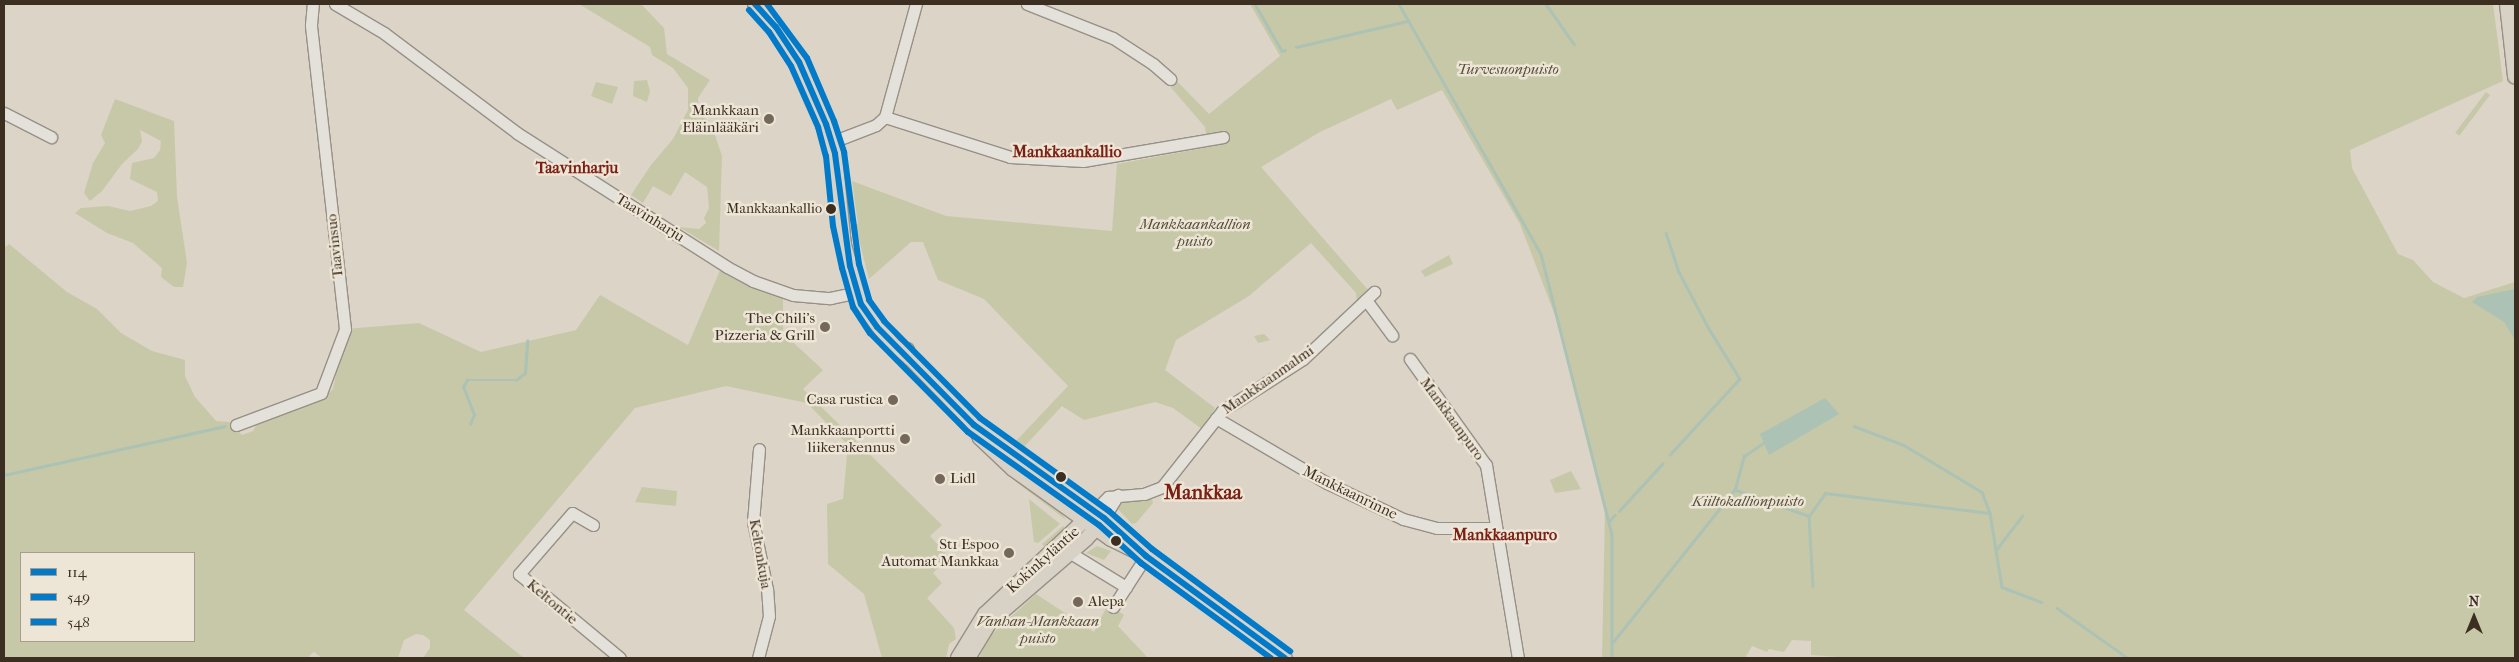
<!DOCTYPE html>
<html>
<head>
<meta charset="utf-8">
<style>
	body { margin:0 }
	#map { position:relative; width:2519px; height:662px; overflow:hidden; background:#dcd4c6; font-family:"IM FELL French Canon",serif }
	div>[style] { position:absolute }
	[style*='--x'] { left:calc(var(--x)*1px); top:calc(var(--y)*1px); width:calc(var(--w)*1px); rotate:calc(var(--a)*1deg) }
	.green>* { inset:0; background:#c7c8a8; transform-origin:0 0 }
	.water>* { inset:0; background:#acc2b4 }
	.stream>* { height:2.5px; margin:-1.25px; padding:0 1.25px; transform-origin:1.25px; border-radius:1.25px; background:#acc2b4 }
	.roads { filter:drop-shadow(1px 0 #969087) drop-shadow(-1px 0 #969087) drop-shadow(0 1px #969087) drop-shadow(0 -1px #969087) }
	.minor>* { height:11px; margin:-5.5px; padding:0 5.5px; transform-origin:5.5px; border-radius:5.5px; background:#e4e0da }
	.major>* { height:14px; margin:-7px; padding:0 7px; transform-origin:7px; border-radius:7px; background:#d8d1c5 }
	.bus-1>* { height:6px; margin:-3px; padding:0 3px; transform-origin:3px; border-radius:3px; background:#007ac9 }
	.bus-2>* { height:6px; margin:-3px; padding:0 3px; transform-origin:3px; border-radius:3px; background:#007ac9 }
	.bus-3>* { height:6px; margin:-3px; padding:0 3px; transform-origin:3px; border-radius:3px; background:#007ac9 }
	.dots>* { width:14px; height:14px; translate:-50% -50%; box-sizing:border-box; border:2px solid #ede5d5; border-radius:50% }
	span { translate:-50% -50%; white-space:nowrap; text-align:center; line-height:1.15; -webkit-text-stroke:5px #ede5d5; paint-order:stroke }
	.bus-label { font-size:14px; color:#3d2e22 }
	.right { translate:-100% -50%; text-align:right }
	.park-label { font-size:15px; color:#554b38; font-style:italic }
	.poi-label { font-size:15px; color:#3d2e22 }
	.left { translate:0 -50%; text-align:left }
	.street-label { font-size:15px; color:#3d2e22 }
	.neighbourhood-label { font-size:16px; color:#7a1f14; font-weight:700 }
	.district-label { font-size:20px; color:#7a1f14; font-weight:700 }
	.frame { position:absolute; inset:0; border:5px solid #3d2e22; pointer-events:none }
	.legend { position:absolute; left:20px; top:552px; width:175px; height:90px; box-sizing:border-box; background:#ede5d5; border:1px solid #a79c8d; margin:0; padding:6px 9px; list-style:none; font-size:15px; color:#3d2e22 }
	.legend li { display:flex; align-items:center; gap:10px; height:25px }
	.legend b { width:25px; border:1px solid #a79c8d }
	.north { position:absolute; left:2449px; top:592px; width:50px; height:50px; -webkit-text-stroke:4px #ede5d5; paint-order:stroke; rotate:0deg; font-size:14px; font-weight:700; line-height:20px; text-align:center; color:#3d2e22 }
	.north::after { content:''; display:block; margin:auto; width:18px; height:22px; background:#3d2e22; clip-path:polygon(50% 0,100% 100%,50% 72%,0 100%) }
</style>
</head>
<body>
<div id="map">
	<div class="green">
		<div style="clip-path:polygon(579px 4px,641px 4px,664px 28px,667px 54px,710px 80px,698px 98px,698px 108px,713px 129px,722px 156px,719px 251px,679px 227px,699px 229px,706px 223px,704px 218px,709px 208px,707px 187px,685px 172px,671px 196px,653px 186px,643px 203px,631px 195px,651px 165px,673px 139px,688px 110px,688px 88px,673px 68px,652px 55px,650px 47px)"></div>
		<div style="clip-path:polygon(1250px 4px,2493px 4px,2503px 81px,2350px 150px,2352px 168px,2398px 254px,2413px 260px,2433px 282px,2464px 298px,2515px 282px,2515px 658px,1851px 658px,1811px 655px,1811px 641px,1792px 640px,1784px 652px,1769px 649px,1767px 652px,1752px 646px,1745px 658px,1602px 658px,1605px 509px,1563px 336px,1520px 224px,1442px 90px,1397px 110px,1391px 99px,1320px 132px,1261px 167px,1369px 291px,1357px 301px,1356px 293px,1311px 243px,1249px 296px,1176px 340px,1165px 370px,1215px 408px,1202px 429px,1173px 408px,1155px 402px,1084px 420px,1062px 406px,1022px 449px,1014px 443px,1068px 386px,984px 299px,938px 280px,923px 242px,911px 242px,869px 279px,855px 224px,858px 224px,852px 181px,946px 216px,1112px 231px,1117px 164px,1220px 145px,1206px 135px,1205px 127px,1167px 83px,1173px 77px,1209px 114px,1280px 56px)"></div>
		<div style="clip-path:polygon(647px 80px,650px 91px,647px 102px,633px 96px,634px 81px)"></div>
		<div style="clip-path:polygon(596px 82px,618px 87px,612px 104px,591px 96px)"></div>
		<div style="left:2486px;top:92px;width:5px;height:51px;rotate:37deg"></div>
		<div style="clip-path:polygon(115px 99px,174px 121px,177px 197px,187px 263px,183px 287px,174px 287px,161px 277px,162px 268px,133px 243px,107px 233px,75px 213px,81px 208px,108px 206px,130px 211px,151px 206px,158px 201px,157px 192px,130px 179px,132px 163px,154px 158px,160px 150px,161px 141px,140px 130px,142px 141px,138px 149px,122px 164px,102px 191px,90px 201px,84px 193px,93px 163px,105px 143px,101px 135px)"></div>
		<div style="clip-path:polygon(evenodd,9px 244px,67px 292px,97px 309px,121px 333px,152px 351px,185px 360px,185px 376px,195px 397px,216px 421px,229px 422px,242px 435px,253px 431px,259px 420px,326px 396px,333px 389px,345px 329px,419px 323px,481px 352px,576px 330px,600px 295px,688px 345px,721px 268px,783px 296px,783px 333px,823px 370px,803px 389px,942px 525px,930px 536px,949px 557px,933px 573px,942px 583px,927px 598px,954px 628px,956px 639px,949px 644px,946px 658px,882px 658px,864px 594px,828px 564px,827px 504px,843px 499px,848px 445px,807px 403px,726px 386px,635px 408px,464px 610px,524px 658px,423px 658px,430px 648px,430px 640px,423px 635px,416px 634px,404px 640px,398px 658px,322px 658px,314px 652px,307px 658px,4px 658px,4px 248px,9px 244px,21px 553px,194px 553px,194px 641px,21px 641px,21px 553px)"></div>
		<div style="clip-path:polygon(1449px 255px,1453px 264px,1425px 277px,1421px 271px)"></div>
		<div style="clip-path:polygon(1264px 334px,1270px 340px,1258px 343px,1254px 336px)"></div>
		<div style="clip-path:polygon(1571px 471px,1581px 489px,1555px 493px,1550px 480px)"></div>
		<div style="clip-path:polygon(1012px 475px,1052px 500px,1066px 520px,1015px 481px)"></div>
		<div style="clip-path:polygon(642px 487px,677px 491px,676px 506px,635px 502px)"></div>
		<div style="clip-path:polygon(1151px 496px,1153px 503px,1136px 523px,1132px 524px,1117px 508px,1125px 500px)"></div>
		<div style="clip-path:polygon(1029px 499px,1060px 524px,1038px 543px,1034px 542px)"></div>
		<div style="clip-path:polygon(1063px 526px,1066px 531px,1045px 548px,1042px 544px)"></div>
		<div style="clip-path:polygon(1097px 546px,1111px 551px,1104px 560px,1086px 553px)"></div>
		<div style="clip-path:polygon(1036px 594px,1094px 632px,1108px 604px,1124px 615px,1118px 626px,1148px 658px,979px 658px,990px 636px)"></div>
	</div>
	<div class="water">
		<div style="clip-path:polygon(2515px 289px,2515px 340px,2504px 322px,2472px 302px,2477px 297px)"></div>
		<div style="clip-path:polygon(1825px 398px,1839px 414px,1769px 455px,1760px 434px)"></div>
	</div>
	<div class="stream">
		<div style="--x:1255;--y:4;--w:54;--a:60.1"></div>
		<div style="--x:1282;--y:51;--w:3;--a:-18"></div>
		<div style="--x:1399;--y:4;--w:288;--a:60.4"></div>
		<div style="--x:1541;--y:254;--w:290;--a:75.8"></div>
		<div style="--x:1612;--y:535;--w:123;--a:90"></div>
		<div style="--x:1546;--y:4;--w:49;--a:55"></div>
		<div style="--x:1296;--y:47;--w:115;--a:-13.1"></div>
		<div style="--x:1666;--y:233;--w:41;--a:71.6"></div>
		<div style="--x:1679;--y:272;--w:62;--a:62.2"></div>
		<div style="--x:1708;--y:327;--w:61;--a:58.4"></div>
		<div style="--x:1740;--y:379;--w:103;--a:132.6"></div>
		<div style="--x:470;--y:424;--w:10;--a:-66"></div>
		<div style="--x:474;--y:415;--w:30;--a:-111"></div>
		<div style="--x:463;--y:387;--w:8;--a:-60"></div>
		<div style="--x:467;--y:380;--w:49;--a:0"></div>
		<div style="--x:516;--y:380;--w:11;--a:-38"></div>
		<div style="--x:525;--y:373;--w:32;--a:-86"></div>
		<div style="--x:1854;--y:426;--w:53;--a:20.8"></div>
		<div style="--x:1904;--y:445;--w:91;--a:31.1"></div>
		<div style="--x:1982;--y:492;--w:22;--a:69"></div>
		<div style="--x:1990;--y:513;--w:75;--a:80.8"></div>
		<div style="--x:2002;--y:587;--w:42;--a:21"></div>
		<div style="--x:4;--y:475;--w:226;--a:-12.5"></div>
		<div style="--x:1736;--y:490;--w:77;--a:19.6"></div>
		<div style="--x:1809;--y:516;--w:70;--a:86.7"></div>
		<div style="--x:1619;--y:511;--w:64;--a:-47.5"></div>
		<div style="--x:1809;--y:516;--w:28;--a:-55"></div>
		<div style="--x:1825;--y:493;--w:166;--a:6.9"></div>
		<div style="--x:1609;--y:521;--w:8;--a:-45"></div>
		<div style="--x:1996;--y:550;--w:43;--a:-52.6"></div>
		<div style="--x:2057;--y:608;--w:87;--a:35.2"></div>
		<div style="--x:1613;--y:642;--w:196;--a:-51.4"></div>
		<div style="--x:1735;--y:489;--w:34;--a:-75"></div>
		<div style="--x:1744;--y:456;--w:27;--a:-34"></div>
	</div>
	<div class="roads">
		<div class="minor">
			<div style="--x:335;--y:4;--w:57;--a:30.6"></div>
			<div style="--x:384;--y:33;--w:166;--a:36.9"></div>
			<div style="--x:517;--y:133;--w:249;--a:32.5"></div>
			<div style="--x:727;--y:267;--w:30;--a:28"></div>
			<div style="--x:753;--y:281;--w:42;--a:19.3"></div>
			<div style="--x:793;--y:295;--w:37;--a:5"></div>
			<div style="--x:830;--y:298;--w:30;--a:-12"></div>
			<div style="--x:1027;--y:4;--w:92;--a:21.6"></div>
			<div style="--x:1113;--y:38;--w:48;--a:33"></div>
			<div style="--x:1153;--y:64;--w:23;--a:41"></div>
			<div style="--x:4;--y:113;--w:53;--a:27.1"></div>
			<div style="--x:885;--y:117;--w:131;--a:17.7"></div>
			<div style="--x:1010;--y:157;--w:73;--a:3.1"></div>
			<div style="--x:1083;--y:161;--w:142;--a:-9.7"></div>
			<div style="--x:832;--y:142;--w:47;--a:-21.1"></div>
			<div style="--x:876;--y:125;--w:12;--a:-42"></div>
			<div style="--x:885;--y:117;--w:117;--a:-74.7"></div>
			<div style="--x:1366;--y:300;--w:44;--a:53.4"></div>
			<div style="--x:1410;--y:359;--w:130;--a:54.4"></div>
			<div style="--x:1486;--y:465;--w:196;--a:80.6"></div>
			<div style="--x:1216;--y:418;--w:129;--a:30.4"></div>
			<div style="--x:1327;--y:483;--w:84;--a:25.3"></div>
			<div style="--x:1403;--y:519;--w:35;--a:15"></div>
			<div style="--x:1437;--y:528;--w:58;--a:0"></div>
			<div style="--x:236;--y:425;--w:91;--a:-20.6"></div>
			<div style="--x:321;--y:393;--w:68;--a:-69.4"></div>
			<div style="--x:345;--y:329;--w:306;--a:-96.4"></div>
			<div style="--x:311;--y:25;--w:21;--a:-85"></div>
			<div style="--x:1094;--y:511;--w:20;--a:-45"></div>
			<div style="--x:1108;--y:497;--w:36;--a:-5"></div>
			<div style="--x:1144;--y:494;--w:19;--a:-21"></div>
			<div style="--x:1162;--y:487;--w:97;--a:-51.7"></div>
			<div style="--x:1222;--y:411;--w:96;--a:-32.7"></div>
			<div style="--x:1303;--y:359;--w:98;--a:-43.3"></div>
			<div style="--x:1104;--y:518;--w:27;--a:-59"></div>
			<div style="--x:593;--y:525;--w:24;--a:-150"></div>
			<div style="--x:572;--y:513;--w:81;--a:131"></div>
			<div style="--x:519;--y:574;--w:131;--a:39.7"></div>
			<div style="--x:1064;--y:549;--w:73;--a:31.5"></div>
			<div style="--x:1113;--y:607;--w:61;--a:-57.1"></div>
			<div style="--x:758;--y:658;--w:43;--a:-75.3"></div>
			<div style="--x:769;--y:616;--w:27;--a:-94"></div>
			<div style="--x:767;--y:589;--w:68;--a:-101.8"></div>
			<div style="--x:753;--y:522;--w:73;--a:-85.3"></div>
		</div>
		<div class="major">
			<div style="--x:755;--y:4;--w:31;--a:48"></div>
			<div style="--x:776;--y:27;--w:42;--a:56.7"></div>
			<div style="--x:799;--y:62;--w:68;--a:66.5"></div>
			<div style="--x:826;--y:124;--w:31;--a:73"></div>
			<div style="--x:835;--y:154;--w:91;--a:84.4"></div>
			<div style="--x:844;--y:245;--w:61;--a:73.9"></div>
			<div style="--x:861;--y:304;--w:52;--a:52"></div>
			<div style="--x:893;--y:345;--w:21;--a:37"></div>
			<div style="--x:2507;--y:4;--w:73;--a:83.7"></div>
			<div style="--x:907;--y:350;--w:9;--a:69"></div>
			<div style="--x:910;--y:358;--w:89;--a:45.9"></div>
			<div style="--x:972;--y:422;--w:18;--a:63"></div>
			<div style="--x:980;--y:438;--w:45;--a:43.2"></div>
			<div style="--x:1013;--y:469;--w:120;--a:35.5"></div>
			<div style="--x:1111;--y:539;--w:39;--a:26"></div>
			<div style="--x:979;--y:427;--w:155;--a:36.1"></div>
			<div style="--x:1104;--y:518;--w:57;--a:42.1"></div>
			<div style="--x:1146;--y:556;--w:172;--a:36.3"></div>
			<div style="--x:958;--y:658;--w:52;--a:-58.5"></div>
			<div style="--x:985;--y:614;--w:144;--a:-43.3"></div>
			<div style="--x:968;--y:658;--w:42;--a:-58.6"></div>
			<div style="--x:990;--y:622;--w:127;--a:-40.8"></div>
			<div style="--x:1086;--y:539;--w:22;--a:-47"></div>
		</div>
	</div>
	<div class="bus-1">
		<div style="--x:755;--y:4;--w:31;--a:48"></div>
		<div style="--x:776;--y:27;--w:42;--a:56.7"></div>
		<div style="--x:799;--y:62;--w:68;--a:66.5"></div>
		<div style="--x:826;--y:124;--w:31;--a:73"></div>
		<div style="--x:835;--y:154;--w:113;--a:82.4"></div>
		<div style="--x:850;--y:266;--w:40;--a:74"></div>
		<div style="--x:861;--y:304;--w:28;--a:55"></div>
		<div style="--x:877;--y:327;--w:138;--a:45.3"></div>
		<div style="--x:974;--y:425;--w:160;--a:35.6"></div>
		<div style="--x:1104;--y:518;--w:57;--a:42.1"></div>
		<div style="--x:1146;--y:556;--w:172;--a:36.3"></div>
	</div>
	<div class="bus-2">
		<div style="--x:749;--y:10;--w:30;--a:48"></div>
		<div style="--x:769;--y:32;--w:40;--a:57.1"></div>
		<div style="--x:791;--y:66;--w:67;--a:66.1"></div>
		<div style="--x:818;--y:127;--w:30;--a:75"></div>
		<div style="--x:826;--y:156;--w:70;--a:84.3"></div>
		<div style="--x:833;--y:226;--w:43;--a:77.9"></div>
		<div style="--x:842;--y:268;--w:41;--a:74.2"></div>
		<div style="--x:853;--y:307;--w:31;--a:57"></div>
		<div style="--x:870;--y:333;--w:139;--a:45.3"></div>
		<div style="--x:968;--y:432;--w:161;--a:35.4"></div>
		<div style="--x:1099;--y:525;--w:57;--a:42.1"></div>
		<div style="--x:1141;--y:563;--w:161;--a:36.2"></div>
	</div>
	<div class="bus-3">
		<div style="--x:767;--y:4;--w:67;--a:53.5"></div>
		<div style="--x:807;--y:58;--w:69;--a:66.8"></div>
		<div style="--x:834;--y:121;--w:33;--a:72"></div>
		<div style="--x:844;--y:152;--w:113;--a:82.4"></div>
		<div style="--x:859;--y:264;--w:37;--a:74"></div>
		<div style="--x:869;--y:300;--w:26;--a:54"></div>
		<div style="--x:884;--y:321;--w:136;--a:45.3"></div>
		<div style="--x:980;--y:418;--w:159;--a:35.8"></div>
		<div style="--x:1109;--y:511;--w:57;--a:41.5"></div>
		<div style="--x:1152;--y:549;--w:172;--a:36.5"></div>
	</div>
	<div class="dots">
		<div style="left:769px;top:119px;background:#75685b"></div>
		<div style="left:831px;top:209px;background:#3d2e22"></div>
		<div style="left:825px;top:327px;background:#75685b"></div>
		<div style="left:893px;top:400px;background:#75685b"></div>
		<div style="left:905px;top:439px;background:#75685b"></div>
		<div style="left:1061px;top:477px;background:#3d2e22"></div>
		<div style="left:940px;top:479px;background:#75685b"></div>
		<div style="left:1116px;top:541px;background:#3d2e22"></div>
		<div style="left:1009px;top:553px;background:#75685b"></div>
		<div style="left:1078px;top:602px;background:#75685b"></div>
	</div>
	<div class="bus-label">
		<span class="right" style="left:822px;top:209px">Mankkaankallio</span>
	</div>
	<div class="park-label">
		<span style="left:1508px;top:70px">Turvesuonpuisto</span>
		<span style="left:1195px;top:233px">Mankkaankallion<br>puisto</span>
		<span style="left:1748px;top:502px">Kiiltokallionpuisto</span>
		<span style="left:1038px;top:630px">Vanhan-Mankkaan<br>puisto</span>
	</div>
	<div class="poi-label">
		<span class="right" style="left:759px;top:119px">Mankkaan<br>Eläinlääkäri</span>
		<span class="right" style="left:815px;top:327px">The Chili's<br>Pizzeria &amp; Grill</span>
		<span class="right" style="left:883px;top:400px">Casa rustica</span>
		<span class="right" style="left:895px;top:439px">Mankkaanportti<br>liikerakennus</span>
		<span class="left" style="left:950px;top:479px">Lidl</span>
		<span class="right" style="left:999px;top:553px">St1 Espoo<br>Automat Mankkaa</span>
		<span class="left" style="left:1088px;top:602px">Alepa</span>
	</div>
	<div class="street-label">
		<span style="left:650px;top:218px;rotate:32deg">Taavinharju</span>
		<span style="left:335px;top:246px;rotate:-96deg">Taavinsuo</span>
		<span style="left:1268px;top:380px;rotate:-35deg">Mankkaanmalmi</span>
		<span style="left:1452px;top:419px;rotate:54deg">Mankkaanpuro</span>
		<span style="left:1350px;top:493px;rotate:26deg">Mankkaanrinne</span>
		<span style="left:760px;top:554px;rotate:80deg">Keltonkuja</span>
		<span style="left:1043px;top:560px;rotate:-42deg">Kokinkyläntie</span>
		<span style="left:552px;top:602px;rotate:40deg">Keltontie</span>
	</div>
	<div class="neighbourhood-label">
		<span style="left:1067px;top:152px">Mankkaankallio</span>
		<span style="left:577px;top:168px">Taavinharju</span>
		<span style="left:1505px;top:535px">Mankkaanpuro</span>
	</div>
	<div class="district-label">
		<span style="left:1203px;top:492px">Mankkaa</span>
	</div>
	<div class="frame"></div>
	<ul class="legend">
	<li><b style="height:6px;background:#007ac9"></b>114</li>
	<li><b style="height:6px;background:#007ac9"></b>549</li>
	<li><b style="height:6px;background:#007ac9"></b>548</li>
	</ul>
	<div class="north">N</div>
</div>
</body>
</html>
